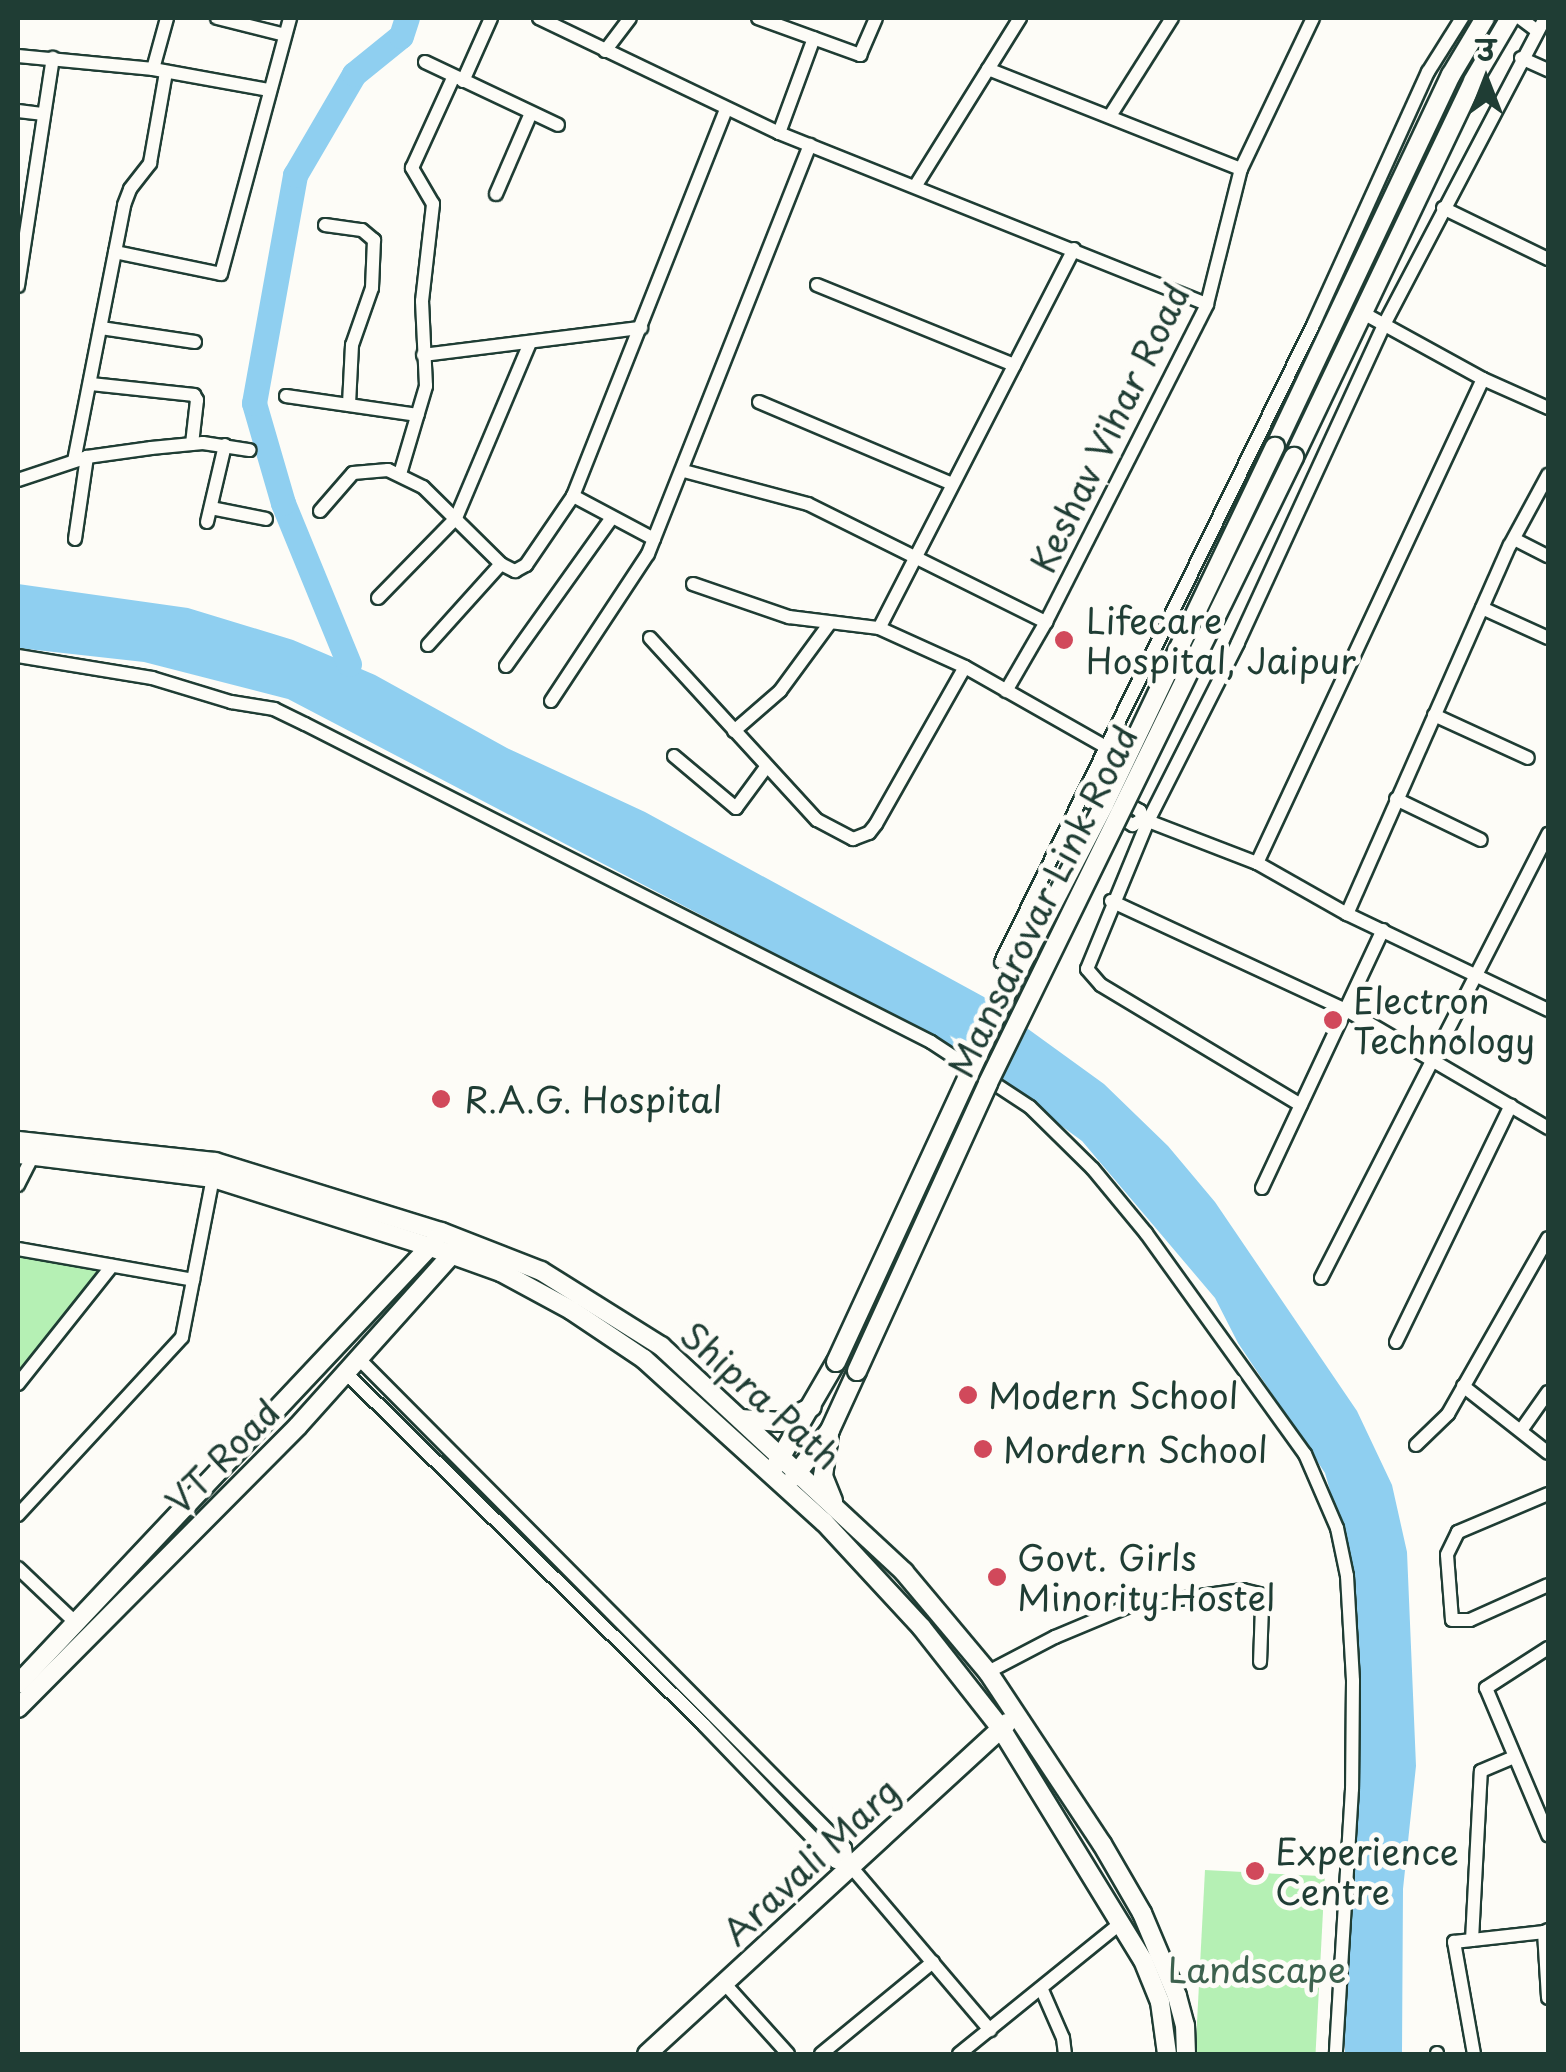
<!DOCTYPE html>
<html>
<head>
<meta charset="utf-8">
<style>
	body { margin:0 }
	#map { position:relative; width:1566px; height:2072px; overflow:hidden; background:#fdfcf7; font-family:"Playpen Sans","Playpen Sans Deva",sans-serif }
	div>[style] { position:absolute }
	[style*='--x'] { left:calc(var(--x)*1px); top:calc(var(--y)*1px); width:calc(var(--w)*1px); rotate:calc(var(--a)*1deg) }
	.green>* { inset:0; background:#b5f0b4; transform-origin:0 0 }
	.water>* { inset:0; background:#8fcff0 }
	.river>* { height:25px; margin:-12.5px; padding:0 12.5px; transform-origin:12.5px; border-radius:12.5px; background:#8fcff0 }
	.roads { filter:drop-shadow(2px 0 #1f3d34) drop-shadow(-2px 0 #1f3d34) drop-shadow(0 2px #1f3d34) drop-shadow(0 -2px #1f3d34) }
	.street>* { height:12px; margin:-6px; padding:0 6px; transform-origin:6px; border-radius:6px; background:#fdfcf7 }
	.secondary>* { height:18px; margin:-9px; padding:0 9px; transform-origin:9px; border-radius:9px; background:#fdfcf7 }
	.bridges { filter:drop-shadow(2px 0 #1f3d34) drop-shadow(-2px 0 #1f3d34) drop-shadow(0 2px #1f3d34) drop-shadow(0 -2px #1f3d34) }
	.secondary-bridge>* { height:18px; margin:-9px; padding:0 9px; transform-origin:9px; border-radius:9px; background:#fdfcf7 }
	.dots>* { width:28px; height:28px; translate:-50% -50%; box-sizing:border-box; border:5px solid #fdfcf7; border-radius:50% }
	span { translate:-50% -50%; white-space:nowrap; text-align:center; line-height:1.15; -webkit-text-stroke:10px #fdfcf7; paint-order:stroke }
	.street-label { font-size:35px; color:#1f3d34 }
	.poi-label { font-size:35px; color:#1f3d34 }
	.left { translate:0 -50%; text-align:left }
	.park-label { font-size:35px; color:#3d614e }
	.frame { position:absolute; inset:0; border:20px solid #1f3d34; pointer-events:none }
	.north { position:absolute; left:1436px; top:30px; width:100px; height:100px; -webkit-text-stroke:8px #fdfcf7; paint-order:stroke; rotate:0deg; font-size:28px; font-weight:700; line-height:40px; text-align:center; color:#1f3d34 }
	.north::after { content:''; display:block; margin:auto; width:35px; height:45px; background:#1f3d34; clip-path:polygon(50% 0,100% 100%,50% 72%,0 100%) }
</style>
</head>
<body>
<div id="map">
	<div class="green">
		<div style="clip-path:polygon(18px 1249px,112px 1266px,18px 1384px)"></div>
		<div style="left:1205px;top:1870px;width:120px;height:185px;rotate:3deg"></div>
	</div>
	<div class="water">
		<div style="clip-path:polygon(18px 584px,188px 608px,293px 640px,375px 675px,507px 748px,645px 812px,984px 997px,1104px 1084px,1168px 1146px,1215px 1202px,1357px 1411px,1392px 1485px,1407px 1552px,1416px 1766px,1403px 1889px,1402px 2054px,1345px 2054px,1343px 1920px,1354px 1758px,1347px 1550px,1325px 1473px,1238px 1343px,1215px 1298px,1082px 1141px,957px 1049px,288px 699px,144px 662px,18px 648px)"></div>
	</div>
	<div class="river">
		<div style="--x:349;--y:664;--w:174;--a:-112.3"></div>
		<div style="--x:283;--y:503;--w:104;--a:-106.2"></div>
		<div style="--x:254;--y:403;--w:232;--a:-79.8"></div>
		<div style="--x:295;--y:175;--w:117;--a:-59.7"></div>
		<div style="--x:354;--y:74;--w:60;--a:-39"></div>
		<div style="--x:401;--y:36;--w:19;--a:-72"></div>
	</div>
	<div class="roads">
		<div class="street">
			<div style="--x:217;--y:18;--w:70;--a:14"></div>
			<div style="--x:539;--y:18;--w:266;--a:25.6"></div>
			<div style="--x:779;--y:133;--w:461;--a:21.8"></div>
			<div style="--x:758;--y:18;--w:109;--a:19.9"></div>
			<div style="--x:860;--y:55;--w:40;--a:-66.6"></div>
			<div style="--x:1520;--y:18;--w:20;--a:37"></div>
			<div style="--x:1545;--y:18;--w:347;--a:117.7"></div>
			<div style="--x:1384;--y:325;--w:350;--a:114.7"></div>
			<div style="--x:1238;--y:643;--w:199;--a:116.8"></div>
			<div style="--x:1148;--y:821;--w:117;--a:21.1"></div>
			<div style="--x:1257;--y:863;--w:103;--a:29.5"></div>
			<div style="--x:1347;--y:914;--w:223;--a:25.5"></div>
			<div style="--x:605;--y:51;--w:41;--a:-52.9"></div>
			<div style="--x:18;--y:56;--w:136;--a:5.5"></div>
			<div style="--x:153;--y:69;--w:117;--a:10.3"></div>
			<div style="--x:1521;--y:58;--w:30;--a:24"></div>
			<div style="--x:425;--y:62;--w:147;--a:25.3"></div>
			<div style="--x:153;--y:69;--w:53;--a:-74.6"></div>
			<div style="--x:988;--y:69;--w:272;--a:21.6"></div>
			<div style="--x:463;--y:81;--w:69;--a:-66"></div>
			<div style="--x:18;--y:111;--w:26;--a:7"></div>
			<div style="--x:1110;--y:116;--w:116;--a:-57.7"></div>
			<div style="--x:779;--y:133;--w:101;--a:-69.8"></div>
			<div style="--x:916;--y:185;--w:197;--a:-58.1"></div>
			<div style="--x:496;--y:194;--w:88;--a:-66.6"></div>
			<div style="--x:1443;--y:208;--w:117;--a:25.9"></div>
			<div style="--x:325;--y:225;--w:37;--a:8"></div>
			<div style="--x:362;--y:230;--w:16;--a:40"></div>
			<div style="--x:374;--y:240;--w:48;--a:92.4"></div>
			<div style="--x:372;--y:288;--w:60;--a:109.3"></div>
			<div style="--x:352;--y:345;--w:60;--a:92.9"></div>
			<div style="--x:1074;--y:249;--w:426;--a:117.2"></div>
			<div style="--x:879;--y:628;--w:94;--a:24.4"></div>
			<div style="--x:965;--y:667;--w:160;--a:29.6"></div>
			<div style="--x:115;--y:252;--w:108;--a:11.7"></div>
			<div style="--x:221;--y:274;--w:265;--a:-74.9"></div>
			<div style="--x:817;--y:285;--w:213;--a:22.1"></div>
			<div style="--x:18;--y:286;--w:231;--a:-81.3"></div>
			<div style="--x:1363;--y:313;--w:137;--a:28.8"></div>
			<div style="--x:1483;--y:379;--w:71;--a:24"></div>
			<div style="--x:101;--y:328;--w:95;--a:8.5"></div>
			<div style="--x:423;--y:355;--w:220;--a:-7.1"></div>
			<div style="--x:91;--y:384;--w:104;--a:6.1"></div>
			<div style="--x:194;--y:395;--w:6;--a:59"></div>
			<div style="--x:197;--y:400;--w:44;--a:96.5"></div>
			<div style="--x:286;--y:396;--w:133;--a:8.2"></div>
			<div style="--x:759;--y:402;--w:210;--a:23"></div>
			<div style="--x:74;--y:461;--w:261;--a:-78.9"></div>
			<div style="--x:124;--y:205;--w:17;--a:-69"></div>
			<div style="--x:130;--y:189;--w:33;--a:-52"></div>
			<div style="--x:150;--y:163;--w:92;--a:-80"></div>
			<div style="--x:684;--y:471;--w:128;--a:14.9"></div>
			<div style="--x:808;--y:504;--w:266;--a:26.4"></div>
			<div style="--x:400;--y:474;--w:92;--a:-73.5"></div>
			<div style="--x:426;--y:386;--w:85;--a:-92.7"></div>
			<div style="--x:422;--y:301;--w:98;--a:-83.5"></div>
			<div style="--x:433;--y:204;--w:42;--a:-120.3"></div>
			<div style="--x:412;--y:168;--w:99;--a:-65.5"></div>
			<div style="--x:18;--y:480;--w:73;--a:-18.4"></div>
			<div style="--x:87;--y:457;--w:65;--a:-8"></div>
			<div style="--x:151;--y:448;--w:52;--a:-5.5"></div>
			<div style="--x:203;--y:443;--w:47;--a:8.7"></div>
			<div style="--x:211;--y:508;--w:56;--a:11.3"></div>
			<div style="--x:320;--y:511;--w:50;--a:-49"></div>
			<div style="--x:353;--y:473;--w:35;--a:-5"></div>
			<div style="--x:388;--y:470;--w:39;--a:26"></div>
			<div style="--x:423;--y:487;--w:110;--a:44.6"></div>
			<div style="--x:501;--y:564;--w:16;--a:27"></div>
			<div style="--x:515;--y:571;--w:13;--a:-29"></div>
			<div style="--x:526;--y:565;--w:83;--a:-55.7"></div>
			<div style="--x:207;--y:522;--w:79;--a:-76.8"></div>
			<div style="--x:75;--y:539;--w:83;--a:-81.7"></div>
			<div style="--x:654;--y:539;--w:92;--a:-152"></div>
			<div style="--x:573;--y:496;--w:415;--a:-68.4"></div>
			<div style="--x:1514;--y:539;--w:38;--a:27"></div>
			<div style="--x:693;--y:584;--w:102;--a:19"></div>
			<div style="--x:789;--y:617;--w:91;--a:7"></div>
			<div style="--x:378;--y:598;--w:112;--a:-45.7"></div>
			<div style="--x:456;--y:518;--w:188;--a:-67.1"></div>
			<div style="--x:1482;--y:608;--w:72;--a:24.4"></div>
			<div style="--x:650;--y:638;--w:247;--a:47.5"></div>
			<div style="--x:817;--y:820;--w:41;--a:27.8"></div>
			<div style="--x:853;--y:839;--w:17;--a:-21"></div>
			<div style="--x:869;--y:833;--w:11;--a:-52"></div>
			<div style="--x:876;--y:824;--w:180;--a:-60.5"></div>
			<div style="--x:428;--y:645;--w:109;--a:-48"></div>
			<div style="--x:18;--y:656;--w:136;--a:9.3"></div>
			<div style="--x:152;--y:678;--w:83;--a:16.9"></div>
			<div style="--x:231;--y:702;--w:44;--a:9.2"></div>
			<div style="--x:274;--y:709;--w:34;--a:26"></div>
			<div style="--x:305;--y:724;--w:702;--a:26.93"></div>
			<div style="--x:931;--y:1042;--w:118;--a:33.3"></div>
			<div style="--x:1030;--y:1107;--w:88;--a:44.5"></div>
			<div style="--x:1093;--y:1169;--w:83;--a:50.4"></div>
			<div style="--x:1146;--y:1233;--w:272;--a:54.3"></div>
			<div style="--x:1305;--y:1454;--w:81;--a:66.6"></div>
			<div style="--x:1337;--y:1528;--w:49;--a:78.2"></div>
			<div style="--x:1347;--y:1576;--w:105;--a:86.7"></div>
			<div style="--x:1353;--y:1681;--w:108;--a:90.5"></div>
			<div style="--x:1352;--y:1789;--w:265;--a:93.5"></div>
			<div style="--x:506;--y:666;--w:181;--a:-54.5"></div>
			<div style="--x:1006;--y:691;--w:80;--a:-59.9"></div>
			<div style="--x:1046;--y:622;--w:356;--a:-63.1"></div>
			<div style="--x:1207;--y:304;--w:139;--a:-75.9"></div>
			<div style="--x:1241;--y:169;--w:167;--a:-64.5"></div>
			<div style="--x:551;--y:701;--w:176;--a:-56.6"></div>
			<div style="--x:648;--y:554;--w:440;--a:-68.4"></div>
			<div style="--x:1434;--y:715;--w:103;--a:24.6"></div>
			<div style="--x:734;--y:731;--w:61;--a:-41"></div>
			<div style="--x:780;--y:691;--w:84;--a:-53.7"></div>
			<div style="--x:674;--y:756;--w:81;--a:40"></div>
			<div style="--x:736;--y:808;--w:52;--a:-53.6"></div>
			<div style="--x:1099;--y:788;--w:47;--a:29.3"></div>
			<div style="--x:1140;--y:811;--w:9;--a:69"></div>
			<div style="--x:1143;--y:819;--w:12;--a:149"></div>
			<div style="--x:1133;--y:825;--w:49;--a:-151.9"></div>
			<div style="--x:1090;--y:802;--w:9;--a:-96"></div>
			<div style="--x:1089;--y:793;--w:11;--a:-27"></div>
			<div style="--x:1396;--y:799;--w:94;--a:25.8"></div>
			<div style="--x:1143;--y:819;--w:5;--a:22"></div>
			<div style="--x:1148;--y:821;--w:160;--a:112.4"></div>
			<div style="--x:1087;--y:969;--w:21;--a:49"></div>
			<div style="--x:1101;--y:985;--w:233;--a:31"></div>
			<div style="--x:1257;--y:863;--w:534;--a:-64.97"></div>
			<div style="--x:1111;--y:901;--w:261;--a:24.9"></div>
			<div style="--x:1348;--y:1011;--w:232;--a:30.3"></div>
			<div style="--x:1347;--y:914;--w:403;--a:-66.2"></div>
			<div style="--x:1510;--y:545;--w:80;--a:-61.5"></div>
			<div style="--x:1001;--y:962;--w:712;--a:-63.9"></div>
			<div style="--x:1314;--y:323;--w:276;--a:-65.6"></div>
			<div style="--x:1428;--y:72;--w:64;--a:-57.8"></div>
			<div style="--x:18;--y:1185;--w:34;--a:-63"></div>
			<div style="--x:1262;--y:1188;--w:285;--a:-64.9"></div>
			<div style="--x:18;--y:1249;--w:178;--a:10"></div>
			<div style="--x:1321;--y:1278;--w:499;--a:-62.9"></div>
			<div style="--x:1396;--y:1342;--w:263;--a:-64.1"></div>
			<div style="--x:347;--y:1374;--w:501;--a:44.51"></div>
			<div style="--x:704;--y:1725;--w:190;--a:46.1"></div>
			<div style="--x:836;--y:1862;--w:11;--a:0"></div>
			<div style="--x:847;--y:1862;--w:14;--a:-98"></div>
			<div style="--x:845;--y:1848;--w:688;--a:-134.82"></div>
			<div style="--x:18;--y:1384;--w:151;--a:-51.5"></div>
			<div style="--x:1463;--y:1386;--w:108;--a:38.2"></div>
			<div style="--x:1522;--y:1429;--w:45;--a:-54.9"></div>
			<div style="--x:1416;--y:1445;--w:45;--a:-44.1"></div>
			<div style="--x:1448;--y:1414;--w:202;--a:-60.4"></div>
			<div style="--x:1548;--y:1494;--w:98;--a:157.1"></div>
			<div style="--x:1458;--y:1532;--w:25;--a:116"></div>
			<div style="--x:1447;--y:1555;--w:65;--a:85.6"></div>
			<div style="--x:1452;--y:1620;--w:18;--a:0"></div>
			<div style="--x:1470;--y:1620;--w:85;--a:-24.2"></div>
			<div style="--x:18;--y:1515;--w:242;--a:-47.3"></div>
			<div style="--x:182;--y:1337;--w:162;--a:-79"></div>
			<div style="--x:18;--y:1568;--w:81;--a:43.5"></div>
			<div style="--x:1548;--y:1648;--w:74;--a:147.2"></div>
			<div style="--x:1486;--y:1688;--w:160;--a:67.1"></div>
			<div style="--x:988;--y:1672;--w:76;--a:-27.6"></div>
			<div style="--x:1055;--y:1637;--w:80;--a:-22.7"></div>
			<div style="--x:1129;--y:1606;--w:115;--a:-8"></div>
			<div style="--x:1243;--y:1590;--w:16;--a:14"></div>
			<div style="--x:1259;--y:1594;--w:12;--a:76"></div>
			<div style="--x:1262;--y:1606;--w:56;--a:92"></div>
			<div style="--x:847;--y:1862;--w:221;--a:49.6"></div>
			<div style="--x:1548;--y:1930;--w:4;--a:153"></div>
			<div style="--x:1544;--y:1932;--w:66;--a:86.5"></div>
			<div style="--x:1472;--y:1940;--w:169;--a:-87"></div>
			<div style="--x:1481;--y:1771;--w:36;--a:-23"></div>
			<div style="--x:725;--y:1984;--w:94;--a:48"></div>
			<div style="--x:1042;--y:1990;--w:52;--a:66.4"></div>
			<div style="--x:1063;--y:2038;--w:16;--a:83"></div>
			<div style="--x:821;--y:2054;--w:145;--a:-39.4"></div>
			<div style="--x:959;--y:2054;--w:210;--a:-39"></div>
			<div style="--x:1437;--y:2054;--w:1;--a:-90"></div>
			<div style="--x:1474;--y:2054;--w:114;--a:-100.1"></div>
			<div style="--x:1454;--y:1942;--w:91;--a:-6.3"></div>
		</div>
		<div class="secondary">
			<div style="--x:1275;--y:447;--w:412;--a:-64.7"></div>
			<div style="--x:1451;--y:75;--w:66;--a:-59.2"></div>
			<div style="--x:1294;--y:457;--w:416;--a:-64.5"></div>
			<div style="--x:1473;--y:81;--w:73;--a:-59.6"></div>
			<div style="--x:18;--y:1141;--w:198;--a:6.1"></div>
			<div style="--x:215;--y:1162;--w:237;--a:17.2"></div>
			<div style="--x:441;--y:1232;--w:107;--a:21.3"></div>
			<div style="--x:541;--y:1271;--w:142;--a:32"></div>
			<div style="--x:661;--y:1346;--w:332;--a:42.9"></div>
			<div style="--x:904;--y:1572;--w:131;--a:50"></div>
			<div style="--x:988;--y:1672;--w:206;--a:56.5"></div>
			<div style="--x:1102;--y:1844;--w:80;--a:59.9"></div>
			<div style="--x:1142;--y:1913;--w:90;--a:67.1"></div>
			<div style="--x:1177;--y:1996;--w:30;--a:75"></div>
			<div style="--x:1185;--y:2025;--w:29;--a:88"></div>
			<div style="--x:18;--y:1154;--w:196;--a:7"></div>
			<div style="--x:213;--y:1178;--w:229;--a:17.6"></div>
			<div style="--x:431;--y:1247;--w:74;--a:19.7"></div>
			<div style="--x:501;--y:1272;--w:80;--a:28.5"></div>
			<div style="--x:571;--y:1310;--w:88;--a:33.9"></div>
			<div style="--x:644;--y:1359;--w:243;--a:42.2"></div>
			<div style="--x:824;--y:1522;--w:144;--a:47.2"></div>
			<div style="--x:922;--y:1628;--w:126;--a:51.8"></div>
			<div style="--x:1000;--y:1727;--w:273;--a:58.5"></div>
			<div style="--x:1143;--y:1960;--w:45;--a:68"></div>
			<div style="--x:1160;--y:2002;--w:52;--a:82.3"></div>
			<div style="--x:741;--y:1419;--w:40;--a:4.3"></div>
			<div style="--x:781;--y:1422;--w:34;--a:-26"></div>
			<div style="--x:829;--y:1435;--w:41;--a:98.3"></div>
			<div style="--x:823;--y:1476;--w:27;--a:68"></div>
			<div style="--x:776;--y:1465;--w:119;--a:-59.8"></div>
			<div style="--x:794;--y:1477;--w:59;--a:-52.5"></div>
			<div style="--x:830;--y:1430;--w:65;--a:-65.4"></div>
			<div style="--x:18;--y:1684;--w:608;--a:-46.73"></div>
			<div style="--x:18;--y:1708;--w:397;--a:-45.2"></div>
			<div style="--x:298;--y:1426;--w:238;--a:-48.1"></div>
			<div style="--x:647;--y:2054;--w:489;--a:-42.6"></div>
		</div>
	</div>
	<div class="bridges">
		<div class="secondary-bridge">
			<div style="--x:836;--y:1362;--w:403;--a:-65.2"></div>
			<div style="--x:1005;--y:996;--w:215;--a:-62.6"></div>
			<div style="--x:1104;--y:805;--w:397;--a:-64.5"></div>
			<div style="--x:857;--y:1371;--w:316;--a:-65.5"></div>
			<div style="--x:988;--y:1083;--w:697;--a:-63.95"></div>
		</div>
	</div>
	<div class="dots">
		<div style="left:1064px;top:640px;background:#d1495b"></div>
		<div style="left:1333px;top:1020px;background:#d1495b"></div>
		<div style="left:441px;top:1099px;background:#d1495b"></div>
		<div style="left:968px;top:1395px;background:#d1495b"></div>
		<div style="left:983px;top:1449px;background:#d1495b"></div>
		<div style="left:997px;top:1577px;background:#d1495b"></div>
		<div style="left:1255px;top:1871px;background:#d1495b"></div>
	</div>
	<div class="street-label">
		<span style="left:1109px;top:428px;rotate:-64deg">Keshav Vihar Road</span>
		<span style="left:1042px;top:901px;rotate:-64deg">Mansarovar Link Road</span>
		<span style="left:761px;top:1395px;rotate:42deg">Shipra Path</span>
		<span style="left:222px;top:1456px;rotate:-45deg">VT Road</span>
		<span style="left:810px;top:1861px;rotate:-43deg">Aravali Marg</span>
	</div>
	<div class="poi-label">
		<span class="left" style="left:1086px;top:640px">Lifecare<br>Hospital, Jaipur</span>
		<span class="left" style="left:1353px;top:1020px">Electron<br>Technology</span>
		<span class="left" style="left:464px;top:1099px">R.A.G. Hospital</span>
		<span class="left" style="left:988px;top:1395px">Modern School</span>
		<span class="left" style="left:1003px;top:1449px">Mordern School</span>
		<span class="left" style="left:1017px;top:1577px">Govt. Girls<br>Minority Hostel</span>
		<span class="left" style="left:1275px;top:1871px">Experience<br>Centre</span>
	</div>
	<div class="park-label">
		<span style="left:1257px;top:1969px">Landscape</span>
	</div>
	<div class="frame"></div>
	<div class="north">उ</div>
</div>
</body>
</html>
